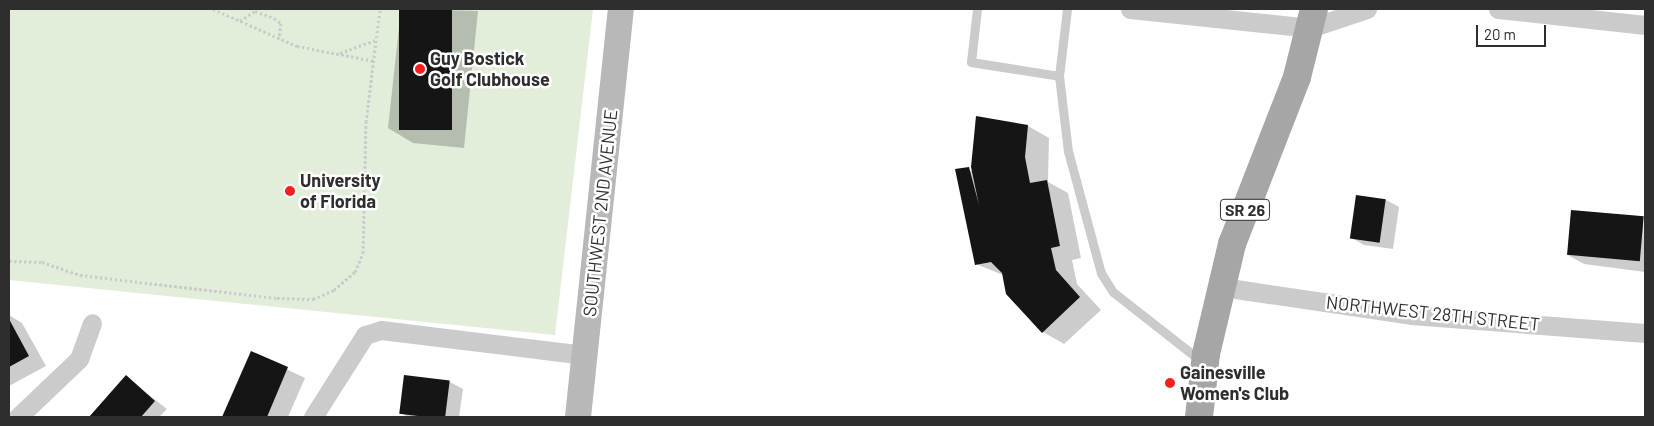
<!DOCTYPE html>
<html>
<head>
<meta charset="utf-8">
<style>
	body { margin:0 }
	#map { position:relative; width:1654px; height:426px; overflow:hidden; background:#fff; font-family:Barlow,sans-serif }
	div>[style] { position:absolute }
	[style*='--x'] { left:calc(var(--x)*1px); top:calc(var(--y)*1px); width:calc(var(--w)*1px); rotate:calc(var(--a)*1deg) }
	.green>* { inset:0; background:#e2edda }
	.shadow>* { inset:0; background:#0003 }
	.building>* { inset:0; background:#151515; transform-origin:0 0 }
	.path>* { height:3px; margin-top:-1.5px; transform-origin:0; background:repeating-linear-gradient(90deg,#cbcbcb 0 2.5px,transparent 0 5px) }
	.lane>* { height:9px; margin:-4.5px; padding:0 4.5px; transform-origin:4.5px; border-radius:4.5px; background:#cbcbcb }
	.street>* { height:19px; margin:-9.5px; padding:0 9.5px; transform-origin:9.5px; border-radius:9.5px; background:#cbcbcb }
	.secondary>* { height:26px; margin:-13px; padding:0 13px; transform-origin:13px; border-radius:13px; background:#b8b8b8 }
	.primary>* { height:28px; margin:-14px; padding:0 14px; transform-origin:14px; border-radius:14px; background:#a6a6a6 }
	.dots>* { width:14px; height:14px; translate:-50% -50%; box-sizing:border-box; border:2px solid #fff; border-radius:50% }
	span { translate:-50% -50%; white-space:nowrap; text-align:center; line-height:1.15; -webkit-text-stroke:5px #fff; paint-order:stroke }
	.shield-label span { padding:1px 4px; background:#fff; border:1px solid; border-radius:4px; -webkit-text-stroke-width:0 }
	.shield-label { font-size:16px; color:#2e2e2e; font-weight:700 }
	.poi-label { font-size:18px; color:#2e2e2e; font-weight:700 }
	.left { translate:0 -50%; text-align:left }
	.street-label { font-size:18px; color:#2e2e2e }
	.frame { position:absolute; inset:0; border:10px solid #2e2e2e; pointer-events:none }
	.scale { position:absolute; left:1476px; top:25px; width:70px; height:22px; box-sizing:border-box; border:2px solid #2e2e2e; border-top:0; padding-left:6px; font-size:15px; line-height:18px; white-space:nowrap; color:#2e2e2e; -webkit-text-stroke:4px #fff; paint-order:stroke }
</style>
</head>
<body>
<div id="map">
	<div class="green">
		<div style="clip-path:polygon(9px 9px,593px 9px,555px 335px,9px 280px)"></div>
	</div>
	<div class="shadow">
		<div style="clip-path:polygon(401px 9px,478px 11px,464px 148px,413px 143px,388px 128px)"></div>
		<div style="clip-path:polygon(1028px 126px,1049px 138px,1048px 182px,1068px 193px,1081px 258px,1072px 260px,1077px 284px,1101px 310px,1064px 344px,1043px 332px,1003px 275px,976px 264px,956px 170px,973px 171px)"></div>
		<div style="clip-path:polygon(1357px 196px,1386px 200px,1399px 207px,1393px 249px,1364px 245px,1352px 238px)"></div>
		<div style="clip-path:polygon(1643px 218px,1645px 272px,1584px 264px,1566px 254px)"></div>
		<div style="clip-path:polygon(9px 315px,22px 323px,46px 366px,9px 386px)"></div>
		<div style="clip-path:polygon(251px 352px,305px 378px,288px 417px,223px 417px)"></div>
		<div style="clip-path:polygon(126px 377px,167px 409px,159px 417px,90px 417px)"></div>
		<div style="clip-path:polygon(405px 377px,450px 382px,463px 389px,459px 417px,408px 417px,401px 413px)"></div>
	</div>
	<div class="building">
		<div style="left:399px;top:9px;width:53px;height:121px"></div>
		<div style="clip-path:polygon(976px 116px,1028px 125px,1025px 157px,1030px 183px,1047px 180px,1060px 246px,1051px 248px,1056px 270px,1080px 297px,1042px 333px,1006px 294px,1002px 273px,991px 262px,975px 265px,955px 169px,969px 167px,979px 205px,971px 167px)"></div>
		<div style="left:1356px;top:195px;width:30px;height:44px;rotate:8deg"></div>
		<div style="left:1571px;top:210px;width:73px;height:45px;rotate:5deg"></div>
		<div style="clip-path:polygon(9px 319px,29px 356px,9px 367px)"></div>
		<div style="clip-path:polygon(251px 351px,288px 367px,267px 417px,222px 417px)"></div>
		<div style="clip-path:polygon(126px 375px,155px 401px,141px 417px,89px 417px)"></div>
		<div style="left:404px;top:375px;width:46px;height:39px;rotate:7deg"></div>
	</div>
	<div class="path">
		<div style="--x:213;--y:9;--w:92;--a:23.8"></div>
		<div style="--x:297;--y:46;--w:79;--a:10.9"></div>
		<div style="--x:240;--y:21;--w:18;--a:-34"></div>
		<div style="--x:255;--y:11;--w:20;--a:20"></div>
		<div style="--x:274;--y:18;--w:9;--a:36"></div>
		<div style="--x:281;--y:23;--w:16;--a:97"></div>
		<div style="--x:340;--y:53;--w:38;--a:-20"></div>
		<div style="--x:9;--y:261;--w:33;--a:2"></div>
		<div style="--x:42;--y:262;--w:40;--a:18.9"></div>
		<div style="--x:80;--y:275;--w:198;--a:6.7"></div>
		<div style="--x:277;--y:298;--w:36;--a:2"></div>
		<div style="--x:313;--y:299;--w:23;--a:-23"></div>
		<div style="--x:334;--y:290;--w:28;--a:-41"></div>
		<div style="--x:355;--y:272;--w:21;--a:-67"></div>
		<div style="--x:363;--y:253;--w:131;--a:-88.7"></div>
		<div style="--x:366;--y:122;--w:114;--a:-82.9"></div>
	</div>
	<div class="lane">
		<div style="--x:977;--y:9;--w:53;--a:96.5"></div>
		<div style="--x:971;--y:62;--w:89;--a:9"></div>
		<div style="--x:1067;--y:9;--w:67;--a:96.8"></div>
		<div style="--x:1059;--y:76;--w:76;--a:83.2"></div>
		<div style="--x:1068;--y:151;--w:126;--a:74.9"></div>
		<div style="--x:1101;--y:273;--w:22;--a:58"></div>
		<div style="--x:1113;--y:292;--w:112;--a:38.1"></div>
	</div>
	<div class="street">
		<div style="--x:1130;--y:9;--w:181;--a:6"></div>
		<div style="--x:1310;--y:28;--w:60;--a:-18.4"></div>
		<div style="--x:1498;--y:9;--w:148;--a:6.2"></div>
		<div style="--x:1222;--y:287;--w:191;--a:8.4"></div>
		<div style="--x:1411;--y:315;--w:235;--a:4.4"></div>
		<div style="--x:18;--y:417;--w:84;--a:-43.6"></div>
		<div style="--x:79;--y:359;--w:38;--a:-70"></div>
		<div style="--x:313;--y:417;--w:97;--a:-57.6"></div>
		<div style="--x:365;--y:335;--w:17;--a:-17"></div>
		<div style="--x:381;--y:330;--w:207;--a:7"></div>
	</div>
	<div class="secondary">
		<div style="--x:578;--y:417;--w:410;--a:-84"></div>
	</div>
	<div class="primary">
		<div style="--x:1199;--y:417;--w:63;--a:-83.7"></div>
		<div style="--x:1206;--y:354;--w:113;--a:-76.7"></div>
		<div style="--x:1232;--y:244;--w:179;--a:-68.7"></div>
		<div style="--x:1297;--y:77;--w:70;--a:-76"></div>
	</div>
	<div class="dots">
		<div style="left:420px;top:69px;background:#f71f1e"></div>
		<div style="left:290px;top:191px;background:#f71f1e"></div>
		<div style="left:1170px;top:383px;background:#f71f1e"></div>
	</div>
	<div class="shield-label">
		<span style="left:1245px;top:210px">SR 26</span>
	</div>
	<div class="poi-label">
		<span class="left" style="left:430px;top:69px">Guy Bostick<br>Golf Clubhouse</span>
		<span class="left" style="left:300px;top:191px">University<br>of Florida</span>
		<span class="left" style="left:1180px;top:383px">Gainesville<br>Women's Club</span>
	</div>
	<div class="street-label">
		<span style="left:600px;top:213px;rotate:-84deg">SOUTHWEST 2ND AVENUE</span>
		<span style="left:1433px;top:313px;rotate:6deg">NORTHWEST 28TH STREET</span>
	</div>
	<div class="frame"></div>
	<div class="scale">20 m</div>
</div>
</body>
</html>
